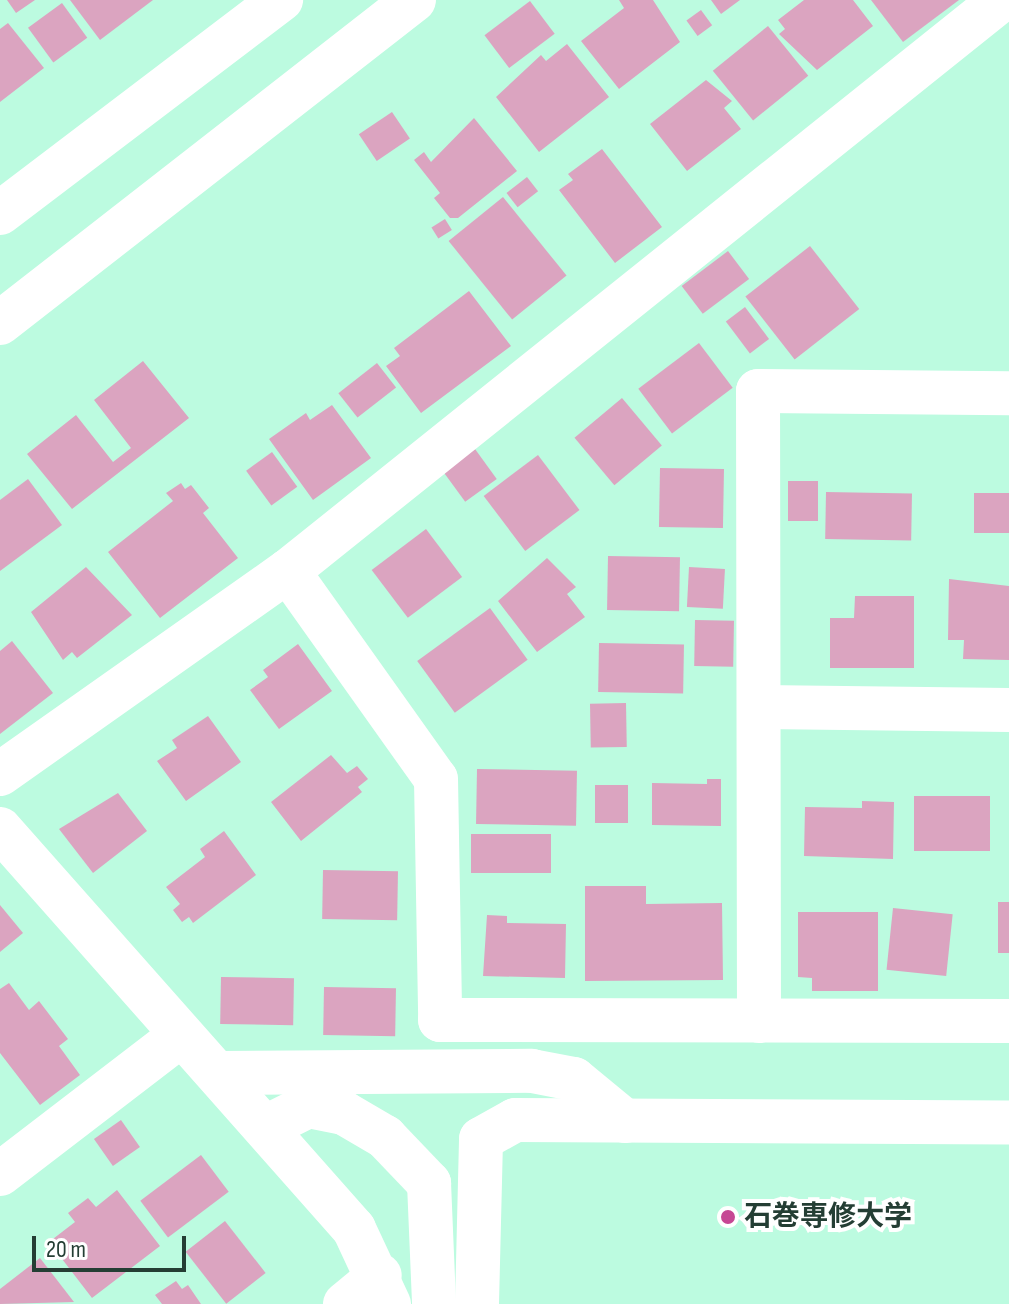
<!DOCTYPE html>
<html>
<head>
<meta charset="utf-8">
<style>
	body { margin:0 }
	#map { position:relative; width:1009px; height:1304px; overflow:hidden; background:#bcfbe0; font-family:"Sofia Sans Condensed","Noto Sans JP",sans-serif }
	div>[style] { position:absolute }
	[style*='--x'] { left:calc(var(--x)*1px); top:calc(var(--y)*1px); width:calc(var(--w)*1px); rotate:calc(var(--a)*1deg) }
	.building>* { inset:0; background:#dba4c0; transform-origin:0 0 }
	.minor>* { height:44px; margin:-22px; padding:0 22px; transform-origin:22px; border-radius:22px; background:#fff }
	.dots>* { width:22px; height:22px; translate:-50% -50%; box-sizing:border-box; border:4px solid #fff; border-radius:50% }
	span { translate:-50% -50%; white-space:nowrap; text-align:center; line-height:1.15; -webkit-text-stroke:8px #fff; paint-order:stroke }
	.poi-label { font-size:28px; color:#243e34; font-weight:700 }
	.left { translate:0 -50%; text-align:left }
	.scale { position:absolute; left:32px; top:1236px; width:154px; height:36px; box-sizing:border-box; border:4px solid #243e34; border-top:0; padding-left:10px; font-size:24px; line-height:28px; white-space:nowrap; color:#243e34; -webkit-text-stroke:6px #fff; paint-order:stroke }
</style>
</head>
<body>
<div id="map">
	<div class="building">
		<div style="clip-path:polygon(7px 0,35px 0,16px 13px)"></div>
		<div style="clip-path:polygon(70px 0,153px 0,100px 40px)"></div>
		<div style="clip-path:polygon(619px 0,653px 0,680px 42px,619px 89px,581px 41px,624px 8px)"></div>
		<div style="clip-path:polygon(711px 0,740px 0,721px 14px)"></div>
		<div style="clip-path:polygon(804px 0,853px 0,873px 26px,817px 70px,779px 34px,785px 29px,778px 20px)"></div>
		<div style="clip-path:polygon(871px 0,959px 0,903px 42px)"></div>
		<div style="left:530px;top:1px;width:41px;height:57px;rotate:53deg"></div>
		<div style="left:62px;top:3px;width:43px;height:42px;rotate:54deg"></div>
		<div style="left:701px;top:10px;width:19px;height:18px;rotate:54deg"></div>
		<div style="clip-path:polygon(8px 23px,44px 68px,0 102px,0 29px)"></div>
		<div style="left:768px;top:26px;width:64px;height:71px;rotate:51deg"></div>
		<div style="clip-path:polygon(567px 44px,609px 97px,539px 152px,496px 97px,541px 55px,546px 61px)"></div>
		<div style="clip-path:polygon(706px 80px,732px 101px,724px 108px,741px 129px,687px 171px,650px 124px)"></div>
		<div style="left:392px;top:112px;width:32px;height:40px;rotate:56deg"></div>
		<div style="clip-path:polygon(474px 118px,517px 171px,458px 218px,450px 218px,434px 198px,440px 193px,414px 160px,424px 152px,431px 162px)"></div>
		<div style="clip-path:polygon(602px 149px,662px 227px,615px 263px,559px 190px,573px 180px,568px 174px)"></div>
		<div style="left:527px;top:177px;width:18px;height:26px;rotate:52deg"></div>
		<div style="left:503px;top:197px;width:101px;height:70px;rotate:51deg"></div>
		<div style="left:445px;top:219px;width:13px;height:16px;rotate:58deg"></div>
		<div style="left:810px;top:246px;width:80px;height:82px;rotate:52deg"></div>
		<div style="left:728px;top:251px;width:35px;height:58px;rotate:53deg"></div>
		<div style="clip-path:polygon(469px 291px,511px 346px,421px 413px,386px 366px,400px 356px,394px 348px)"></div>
		<div style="left:745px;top:307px;width:40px;height:24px;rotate:53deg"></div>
		<div style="left:699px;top:343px;width:56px;height:76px;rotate:53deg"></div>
		<div style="clip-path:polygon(143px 361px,189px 418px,72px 509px,27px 454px,76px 415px,113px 462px,131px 448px,94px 400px)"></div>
		<div style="left:377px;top:363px;width:31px;height:49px;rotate:52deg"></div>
		<div style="left:622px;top:398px;width:62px;height:62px;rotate:50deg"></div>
		<div style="clip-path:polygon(332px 405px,371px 458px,313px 500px,269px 439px,306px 413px,310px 420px)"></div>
		<div style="left:475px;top:449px;width:37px;height:39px;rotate:54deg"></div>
		<div style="left:272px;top:452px;width:43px;height:32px;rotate:54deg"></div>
		<div style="left:538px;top:455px;width:69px;height:68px;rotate:53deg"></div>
		<div style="left:660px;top:468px;width:64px;height:59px;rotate:1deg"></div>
		<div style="clip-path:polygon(28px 479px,62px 525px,0 571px,0 500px)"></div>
		<div style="left:788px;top:481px;width:30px;height:40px"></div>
		<div style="clip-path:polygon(181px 483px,185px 489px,191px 485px,209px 508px,203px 513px,238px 558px,160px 618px,108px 552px,173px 501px,166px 493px)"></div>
		<div style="left:826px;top:492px;width:86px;height:47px;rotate:1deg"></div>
		<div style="left:974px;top:493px;width:35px;height:40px"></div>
		<div style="left:426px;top:529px;width:60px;height:68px;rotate:53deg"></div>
		<div style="left:608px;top:556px;width:72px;height:54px;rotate:1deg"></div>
		<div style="clip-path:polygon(547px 558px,576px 587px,567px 594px,585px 617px,537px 652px,498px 601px)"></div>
		<div style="clip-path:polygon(86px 567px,132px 615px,77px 658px,72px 652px,63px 660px,31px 612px)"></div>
		<div style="left:689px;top:567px;width:36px;height:40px;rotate:3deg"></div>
		<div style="clip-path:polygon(949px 579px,1009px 586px,1009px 660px,963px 659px,964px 640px,948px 640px)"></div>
		<div style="clip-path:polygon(855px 596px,914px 596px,914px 668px,830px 668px,830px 618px,854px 618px)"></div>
		<div style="left:490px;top:608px;width:64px;height:90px;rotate:54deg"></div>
		<div style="left:695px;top:620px;width:39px;height:46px;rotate:1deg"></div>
		<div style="clip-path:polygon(12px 641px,53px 693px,0 734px,0 651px)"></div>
		<div style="left:599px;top:643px;width:85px;height:49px;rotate:1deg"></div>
		<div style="clip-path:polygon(298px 644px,332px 691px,279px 729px,250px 690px,268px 677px,263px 670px)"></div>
		<div style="left:626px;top:703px;width:44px;height:36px;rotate:89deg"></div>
		<div style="clip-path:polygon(208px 716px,241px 762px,186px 801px,157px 761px,177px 748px,172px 740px)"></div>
		<div style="clip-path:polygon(331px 755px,347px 773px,357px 766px,368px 779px,358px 787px,362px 792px,301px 841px,271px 802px)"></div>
		<div style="left:477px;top:769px;width:100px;height:55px;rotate:1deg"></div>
		<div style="clip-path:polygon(707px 779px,721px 779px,721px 826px,652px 825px,652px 783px,707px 784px)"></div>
		<div style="left:595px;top:785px;width:33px;height:38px"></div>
		<div style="clip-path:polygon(118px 793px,147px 831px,93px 873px,59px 829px)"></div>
		<div style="left:990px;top:796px;width:55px;height:76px;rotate:90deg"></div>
		<div style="clip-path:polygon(862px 801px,894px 802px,893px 859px,804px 856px,805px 807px,862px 808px)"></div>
		<div style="clip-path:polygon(224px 831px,256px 875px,193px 923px,189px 917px,182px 922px,173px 910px,180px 904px,166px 887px,205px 857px,200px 849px)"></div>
		<div style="left:471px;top:834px;width:80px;height:39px"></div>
		<div style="left:323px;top:870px;width:75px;height:49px;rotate:1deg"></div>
		<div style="clip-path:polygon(585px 886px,646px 886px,646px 904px,722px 903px,723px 980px,585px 981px)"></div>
		<div style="left:998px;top:902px;width:11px;height:51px"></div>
		<div style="clip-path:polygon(0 905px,23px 933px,0 952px)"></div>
		<div style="left:893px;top:908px;width:60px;height:62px;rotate:6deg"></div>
		<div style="clip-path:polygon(798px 912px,878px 912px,878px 991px,812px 991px,812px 978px,798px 977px)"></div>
		<div style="clip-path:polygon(487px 915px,507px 916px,507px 923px,566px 924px,565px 978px,483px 976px)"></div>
		<div style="left:221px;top:977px;width:73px;height:47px;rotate:1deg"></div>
		<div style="clip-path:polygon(9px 983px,29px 1010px,39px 1001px,68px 1039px,59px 1046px,80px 1075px,40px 1105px,0 1053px,0 989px)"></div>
		<div style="left:324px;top:987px;width:72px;height:48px;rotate:1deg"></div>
		<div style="left:121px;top:1120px;width:33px;height:33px;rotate:55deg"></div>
		<div style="left:201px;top:1155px;width:46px;height:76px;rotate:53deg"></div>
		<div style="clip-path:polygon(117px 1190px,160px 1246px,92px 1298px,49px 1242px,75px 1222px,68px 1213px,88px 1198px,96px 1207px)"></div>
		<div style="left:225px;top:1221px;width:66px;height:50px;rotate:52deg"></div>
		<div style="clip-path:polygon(40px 1258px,74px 1302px,0 1304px,0 1289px)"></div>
		<div style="clip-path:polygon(176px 1281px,182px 1289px,188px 1285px,201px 1304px,162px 1304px,155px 1295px)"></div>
	</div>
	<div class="minor">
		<div style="--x:0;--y:213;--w:353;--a:-37.2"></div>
		<div style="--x:0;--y:323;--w:525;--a:-37.96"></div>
		<div style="--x:288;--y:571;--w:255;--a:54.6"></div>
		<div style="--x:436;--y:779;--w:241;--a:89"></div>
		<div style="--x:440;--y:1020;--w:569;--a:0.1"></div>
		<div style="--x:761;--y:707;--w:248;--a:0.7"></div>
		<div style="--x:0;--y:774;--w:352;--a:-35.2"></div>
		<div style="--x:288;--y:571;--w:913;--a:-38.69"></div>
		<div style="--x:0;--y:829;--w:534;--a:48.49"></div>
		<div style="--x:354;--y:1229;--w:83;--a:65"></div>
		<div style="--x:759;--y:1021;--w:630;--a:-90.09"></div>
		<div style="--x:758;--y:391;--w:251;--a:0.5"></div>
		<div style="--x:221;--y:1073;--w:311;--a:-0.4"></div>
		<div style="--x:532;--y:1071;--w:43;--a:10.8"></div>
		<div style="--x:574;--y:1079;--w:66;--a:39.5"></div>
		<div style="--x:266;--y:1127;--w:47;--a:-26.6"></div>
		<div style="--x:308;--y:1106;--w:37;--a:11"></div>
		<div style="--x:344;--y:1113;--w:48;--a:30.3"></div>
		<div style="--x:385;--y:1137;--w:64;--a:46.3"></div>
		<div style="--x:429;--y:1183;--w:121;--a:87.6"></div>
		<div style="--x:0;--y:1174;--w:228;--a:-37.5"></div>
		<div style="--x:345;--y:1304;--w:45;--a:-39.6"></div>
		<div style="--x:477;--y:1304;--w:165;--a:-88.6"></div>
		<div style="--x:481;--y:1139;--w:39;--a:-29"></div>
		<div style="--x:515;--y:1120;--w:494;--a:0.3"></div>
	</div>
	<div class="dots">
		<div style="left:728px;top:1217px;background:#c64794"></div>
	</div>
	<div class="poi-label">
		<span class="left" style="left:744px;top:1217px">石巻専修大学</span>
	</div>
	<div class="scale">20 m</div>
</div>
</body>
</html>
